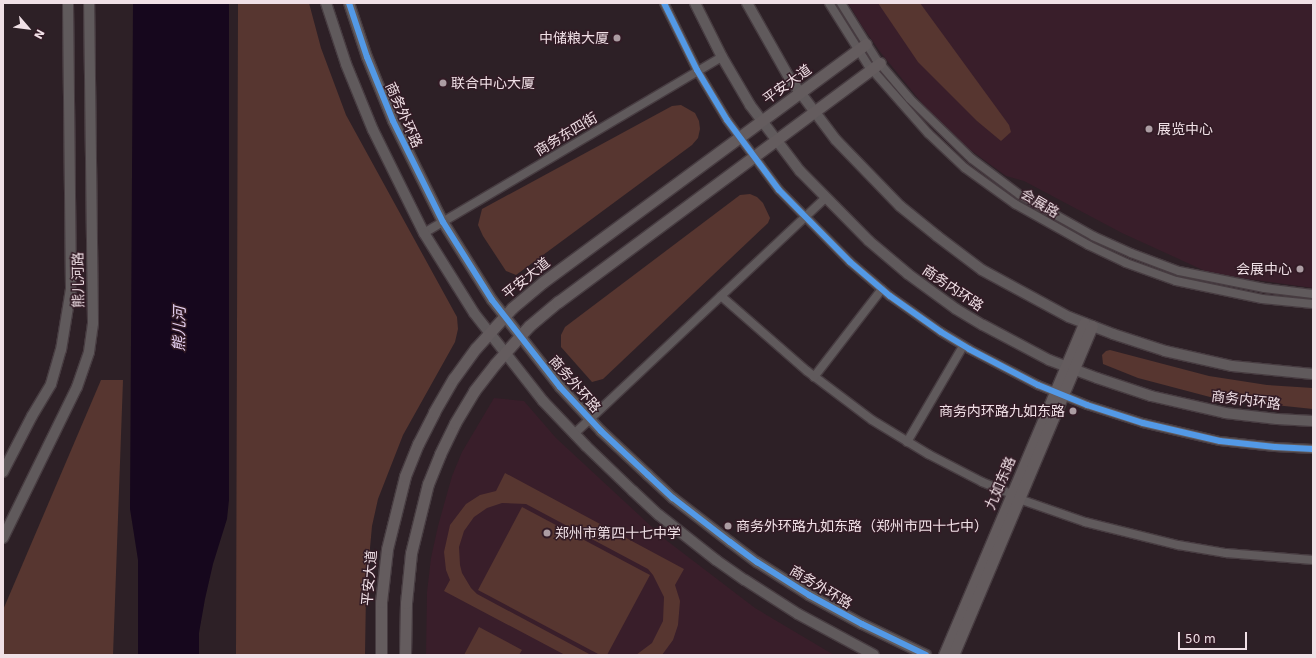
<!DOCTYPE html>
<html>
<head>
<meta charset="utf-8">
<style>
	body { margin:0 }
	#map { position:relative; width:1316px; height:658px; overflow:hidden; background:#2d2026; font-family:"DejaVu Sans","Noto Sans SC",sans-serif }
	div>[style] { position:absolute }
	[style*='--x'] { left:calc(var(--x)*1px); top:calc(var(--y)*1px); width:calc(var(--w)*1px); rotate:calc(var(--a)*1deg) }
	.built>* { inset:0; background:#391e2a }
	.green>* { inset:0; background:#573630 }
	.water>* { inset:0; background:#16071d }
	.roads { filter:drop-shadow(1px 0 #473c41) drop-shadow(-1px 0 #473c41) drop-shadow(0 1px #473c41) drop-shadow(0 -1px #473c41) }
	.minor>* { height:8px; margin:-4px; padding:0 4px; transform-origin:4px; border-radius:4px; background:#605a5c }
	.tertiary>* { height:10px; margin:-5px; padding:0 5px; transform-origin:5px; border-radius:5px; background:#605a5c }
	.secondary>* { height:11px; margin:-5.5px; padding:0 5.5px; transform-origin:5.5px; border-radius:5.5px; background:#645c5e }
	.cycleway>* { height:6px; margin:-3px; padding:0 3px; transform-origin:3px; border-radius:3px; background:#5399e6 }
	.dots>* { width:11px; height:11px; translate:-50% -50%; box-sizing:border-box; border:2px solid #321b25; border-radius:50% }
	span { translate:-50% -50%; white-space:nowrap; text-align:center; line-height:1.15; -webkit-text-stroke:3px #321b25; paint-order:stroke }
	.poi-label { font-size:14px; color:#f0e0e6 }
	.right { translate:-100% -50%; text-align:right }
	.left { translate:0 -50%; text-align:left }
	.street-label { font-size:14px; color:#f0e0e6 }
	.water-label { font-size:15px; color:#ead5f7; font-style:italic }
	.frame { position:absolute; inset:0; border:4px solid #f0e0e6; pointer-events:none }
	.north { position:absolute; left:8px; top:8px; width:40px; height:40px; -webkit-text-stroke:3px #321b25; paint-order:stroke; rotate:118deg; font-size:11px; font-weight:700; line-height:16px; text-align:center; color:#f0e0e6 }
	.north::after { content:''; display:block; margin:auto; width:14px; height:18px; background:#f0e0e6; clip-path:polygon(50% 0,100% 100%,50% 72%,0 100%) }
	.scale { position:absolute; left:1178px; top:632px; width:69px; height:18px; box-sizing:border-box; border:2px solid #f0e0e6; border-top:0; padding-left:5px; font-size:12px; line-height:14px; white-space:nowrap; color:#f0e0e6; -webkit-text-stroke:3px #321b25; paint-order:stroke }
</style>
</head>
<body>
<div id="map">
	<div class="built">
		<div style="clip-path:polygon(848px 3px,1313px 3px,1313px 288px,1241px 278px,1205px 271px,1122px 233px,1024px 181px,1006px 176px,962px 144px,934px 118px,881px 53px,862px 26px)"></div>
		<div style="clip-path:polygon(494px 398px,524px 401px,556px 438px,666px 540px,755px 608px,834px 655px,426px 655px,427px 592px,431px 558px,438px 526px,452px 476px,462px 452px)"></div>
	</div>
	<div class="green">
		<div style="clip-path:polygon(238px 3px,309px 3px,321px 48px,346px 115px,457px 317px,458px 329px,455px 342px,403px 435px,378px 499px,372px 526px,366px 592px,365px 655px,236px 655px)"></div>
		<div style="clip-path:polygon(878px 3px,920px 3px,1009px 125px,1011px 132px,1001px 141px,977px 121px,918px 62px)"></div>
		<div style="clip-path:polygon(681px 105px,695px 113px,699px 121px,700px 129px,698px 138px,692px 145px,516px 275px,506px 271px,483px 236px,478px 225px,482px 209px,672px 106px)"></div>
		<div style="clip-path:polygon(750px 194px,757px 197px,763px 203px,770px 218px,768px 223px,603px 379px,592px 382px,561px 347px,561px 335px,565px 327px,740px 195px)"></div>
		<div style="clip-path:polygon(1110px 350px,1209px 376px,1267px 385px,1313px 388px,1313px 409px,1245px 402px,1210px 397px,1138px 378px,1103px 364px,1102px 355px,1106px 351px)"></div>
		<div style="clip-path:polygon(101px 380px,123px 380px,113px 655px,3px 655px,3px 610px)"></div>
		<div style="clip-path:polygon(505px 473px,684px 569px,675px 585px,680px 601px,678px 625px,673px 640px,662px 655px,636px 655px,652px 643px,663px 621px,664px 597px,653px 575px,648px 569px,526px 504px,502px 503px,487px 508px,474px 517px,464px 531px,459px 547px,460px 565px,462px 573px,471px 588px,477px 594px,591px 655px,565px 655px,444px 591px,450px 580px,446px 570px,444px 552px,450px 525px,466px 504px,480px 495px,496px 491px)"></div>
		<div style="clip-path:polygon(522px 507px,650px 575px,607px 655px,600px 655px,478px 590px)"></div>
		<div style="clip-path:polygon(479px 627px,522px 650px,519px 655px,464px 655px)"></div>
	</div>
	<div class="water">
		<div style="clip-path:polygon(133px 3px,229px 3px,229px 500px,227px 519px,213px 564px,205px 599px,199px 633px,199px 655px,138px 655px,138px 560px,130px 509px)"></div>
	</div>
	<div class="roads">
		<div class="minor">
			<div style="--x:664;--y:3;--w:75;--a:63.8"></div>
			<div style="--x:697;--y:70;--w:58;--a:59"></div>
			<div style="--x:727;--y:120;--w:87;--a:53.4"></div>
			<div style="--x:779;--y:190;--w:101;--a:45.4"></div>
			<div style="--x:850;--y:262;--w:52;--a:40.4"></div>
			<div style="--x:890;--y:296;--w:62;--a:35.2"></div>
			<div style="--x:941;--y:332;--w:33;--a:31"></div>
			<div style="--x:969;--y:349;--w:78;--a:27.6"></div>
			<div style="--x:1038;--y:385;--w:53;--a:22.2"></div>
			<div style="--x:1087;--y:405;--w:59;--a:17.8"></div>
			<div style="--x:1143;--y:423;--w:79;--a:13.2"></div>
			<div style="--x:1220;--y:441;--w:55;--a:6.2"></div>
			<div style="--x:1275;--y:447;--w:38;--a:3"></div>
			<div style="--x:829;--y:3;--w:73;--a:57.8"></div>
			<div style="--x:868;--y:65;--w:91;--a:48.6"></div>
			<div style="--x:928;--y:133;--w:51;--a:43.4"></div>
			<div style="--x:965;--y:168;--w:62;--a:35.8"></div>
			<div style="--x:1015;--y:204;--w:84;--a:29.3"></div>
			<div style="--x:1088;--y:245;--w:42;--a:25.3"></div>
			<div style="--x:1126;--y:263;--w:53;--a:19.8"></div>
			<div style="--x:1176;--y:281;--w:88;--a:11.8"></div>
			<div style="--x:1262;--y:299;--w:51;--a:5.6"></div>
			<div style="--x:841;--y:3;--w:66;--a:58"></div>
			<div style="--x:876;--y:59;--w:52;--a:49.6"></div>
			<div style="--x:910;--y:99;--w:86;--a:44.1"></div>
			<div style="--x:972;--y:159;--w:60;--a:36.9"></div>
			<div style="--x:1020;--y:195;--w:84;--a:29.3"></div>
			<div style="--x:1093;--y:236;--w:42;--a:24.1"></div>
			<div style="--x:1131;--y:253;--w:51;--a:20.6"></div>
			<div style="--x:1179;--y:271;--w:87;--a:11.3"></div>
			<div style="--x:1264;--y:288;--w:49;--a:7"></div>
			<div style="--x:424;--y:233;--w:346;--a:-30.6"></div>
			<div style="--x:721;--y:296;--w:114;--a:41.1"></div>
			<div style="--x:807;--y:371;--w:81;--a:37"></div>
			<div style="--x:872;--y:420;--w:66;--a:31.3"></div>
			<div style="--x:928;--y:454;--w:61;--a:27.4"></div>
			<div style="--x:982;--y:482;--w:31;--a:22"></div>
			<div style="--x:814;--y:377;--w:111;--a:-52.3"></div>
			<div style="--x:574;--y:434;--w:345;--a:-43.2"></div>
			<div style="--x:907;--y:442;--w:111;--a:-59.7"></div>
			<div style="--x:1019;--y:499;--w:70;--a:19.2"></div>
			<div style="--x:1085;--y:522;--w:96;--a:13.9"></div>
			<div style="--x:1178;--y:545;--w:49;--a:9.5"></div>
			<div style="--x:1226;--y:553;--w:87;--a:4.6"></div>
		</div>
		<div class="tertiary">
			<div style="--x:326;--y:3;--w:64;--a:71.8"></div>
			<div style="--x:346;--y:64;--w:71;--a:67.8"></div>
			<div style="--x:373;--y:130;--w:115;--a:63.7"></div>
			<div style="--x:424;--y:233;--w:94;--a:58"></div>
			<div style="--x:474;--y:313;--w:112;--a:51.9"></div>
			<div style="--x:543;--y:401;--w:62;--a:46.3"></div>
			<div style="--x:586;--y:446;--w:65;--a:43.8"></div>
			<div style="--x:633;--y:491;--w:35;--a:43"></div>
			<div style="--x:659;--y:515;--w:73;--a:38.3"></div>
			<div style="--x:716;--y:560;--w:35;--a:35"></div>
			<div style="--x:745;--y:580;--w:63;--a:32.7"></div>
			<div style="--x:798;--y:614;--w:86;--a:28.3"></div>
			<div style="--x:349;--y:3;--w:57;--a:71.6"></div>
			<div style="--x:367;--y:57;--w:69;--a:67.9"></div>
			<div style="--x:393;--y:121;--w:113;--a:63.7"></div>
			<div style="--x:443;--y:222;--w:92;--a:57.9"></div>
			<div style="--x:492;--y:300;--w:110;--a:52"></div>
			<div style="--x:560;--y:387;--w:60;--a:47"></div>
			<div style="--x:601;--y:431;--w:64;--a:43.1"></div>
			<div style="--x:648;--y:475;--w:34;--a:43"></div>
			<div style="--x:673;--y:498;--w:72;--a:37.7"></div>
			<div style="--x:730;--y:542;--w:34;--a:37"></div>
			<div style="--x:757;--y:562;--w:62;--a:32.4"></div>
			<div style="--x:809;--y:595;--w:60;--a:28.7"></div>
			<div style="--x:862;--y:624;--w:71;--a:25.8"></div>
			<div style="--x:695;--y:3;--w:60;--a:63.4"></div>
			<div style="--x:722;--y:57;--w:56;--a:59.7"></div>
			<div style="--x:750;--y:105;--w:83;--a:52.9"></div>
			<div style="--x:800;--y:171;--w:98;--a:45.4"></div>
			<div style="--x:869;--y:241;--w:51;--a:40.2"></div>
			<div style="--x:908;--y:274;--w:59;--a:36.1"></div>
			<div style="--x:956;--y:309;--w:31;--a:31"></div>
			<div style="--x:983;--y:325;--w:75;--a:27.9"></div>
			<div style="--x:1049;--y:360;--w:51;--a:20.6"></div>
			<div style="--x:1097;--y:378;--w:57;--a:18.4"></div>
			<div style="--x:1151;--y:396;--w:76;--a:12.9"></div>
			<div style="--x:1225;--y:413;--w:52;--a:6.6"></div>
			<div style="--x:1277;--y:419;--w:36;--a:3"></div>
			<div style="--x:747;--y:3;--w:87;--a:60.5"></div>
			<div style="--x:790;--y:79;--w:76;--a:53"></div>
			<div style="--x:836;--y:140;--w:92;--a:45.9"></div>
			<div style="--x:900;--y:206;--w:48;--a:39"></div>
			<div style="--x:937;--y:236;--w:56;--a:37.1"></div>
			<div style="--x:982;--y:270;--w:99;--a:28.4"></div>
			<div style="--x:1069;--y:317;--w:47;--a:21.1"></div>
			<div style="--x:1113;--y:334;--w:55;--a:18.1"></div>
			<div style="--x:1165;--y:351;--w:69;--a:12.6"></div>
			<div style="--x:1232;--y:366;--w:81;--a:5.6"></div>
			<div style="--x:3;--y:472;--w:63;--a:-62.6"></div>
			<div style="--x:32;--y:416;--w:37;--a:-59"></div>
			<div style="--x:51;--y:384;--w:35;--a:-74"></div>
			<div style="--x:61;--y:350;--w:62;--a:-80.7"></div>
			<div style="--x:71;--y:289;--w:286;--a:-90.6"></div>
			<div style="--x:3;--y:538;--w:168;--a:-63.9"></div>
			<div style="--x:77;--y:387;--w:37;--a:-71"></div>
			<div style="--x:89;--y:352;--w:29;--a:-82"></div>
			<div style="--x:93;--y:323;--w:320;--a:-90.7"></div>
		</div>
		<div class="secondary">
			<div style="--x:381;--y:655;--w:53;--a:-90"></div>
			<div style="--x:381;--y:602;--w:53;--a:-83.5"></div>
			<div style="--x:387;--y:549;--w:75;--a:-76.1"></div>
			<div style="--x:405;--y:476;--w:35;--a:-68"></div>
			<div style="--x:418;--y:444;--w:36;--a:-63"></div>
			<div style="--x:434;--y:412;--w:39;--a:-60"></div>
			<div style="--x:454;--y:378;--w:37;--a:-54"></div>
			<div style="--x:476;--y:348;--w:54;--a:-48"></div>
			<div style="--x:512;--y:308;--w:40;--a:-40"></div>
			<div style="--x:543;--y:282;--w:401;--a:-36.4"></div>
			<div style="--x:405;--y:655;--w:52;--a:-88.9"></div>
			<div style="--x:406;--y:603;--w:50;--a:-84.3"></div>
			<div style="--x:411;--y:553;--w:71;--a:-76.2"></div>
			<div style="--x:428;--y:484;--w:32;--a:-68"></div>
			<div style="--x:440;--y:454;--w:34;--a:-64"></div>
			<div style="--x:455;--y:423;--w:37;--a:-59"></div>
			<div style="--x:474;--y:391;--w:34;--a:-52"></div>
			<div style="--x:495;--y:364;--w:51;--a:-48.2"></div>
			<div style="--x:529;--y:326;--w:38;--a:-40"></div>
			<div style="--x:558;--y:302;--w:401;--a:-36.6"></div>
			<div style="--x:944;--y:655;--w:360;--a:-67.1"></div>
			<div style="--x:953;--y:655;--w:357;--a:-67.1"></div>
		</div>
	</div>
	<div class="cycleway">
		<div style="--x:349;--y:3;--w:57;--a:71.6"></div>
		<div style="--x:367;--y:57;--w:69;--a:67.9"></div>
		<div style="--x:393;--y:121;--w:113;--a:63.7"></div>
		<div style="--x:443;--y:222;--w:92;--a:57.9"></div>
		<div style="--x:492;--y:300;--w:110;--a:52"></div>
		<div style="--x:560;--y:387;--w:60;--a:47"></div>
		<div style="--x:601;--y:431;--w:64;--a:43.1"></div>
		<div style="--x:648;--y:475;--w:34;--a:43"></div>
		<div style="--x:673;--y:498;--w:72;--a:37.7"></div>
		<div style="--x:730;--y:542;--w:34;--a:37"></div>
		<div style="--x:757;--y:562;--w:62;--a:32.4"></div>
		<div style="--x:809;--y:595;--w:60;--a:28.7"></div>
		<div style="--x:862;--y:624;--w:71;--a:25.8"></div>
		<div style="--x:664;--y:3;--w:75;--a:63.8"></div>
		<div style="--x:697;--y:70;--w:58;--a:59"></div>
		<div style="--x:727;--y:120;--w:87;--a:53.4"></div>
		<div style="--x:779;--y:190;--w:101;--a:45.4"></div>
		<div style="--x:850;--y:262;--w:52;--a:40.4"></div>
		<div style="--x:890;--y:296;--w:62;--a:35.2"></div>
		<div style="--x:941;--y:332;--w:33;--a:31"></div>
		<div style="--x:969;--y:349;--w:78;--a:27.6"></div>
		<div style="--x:1038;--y:385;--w:53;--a:22.2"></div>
		<div style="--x:1087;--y:405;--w:59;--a:17.8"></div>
		<div style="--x:1143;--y:423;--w:79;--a:13.2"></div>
		<div style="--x:1220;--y:441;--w:55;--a:6.2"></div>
		<div style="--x:1275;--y:447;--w:38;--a:3"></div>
	</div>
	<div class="dots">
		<div style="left:617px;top:38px;background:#ac9da3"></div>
		<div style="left:443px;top:83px;background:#ac9da3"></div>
		<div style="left:1149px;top:129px;background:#ac9da3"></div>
		<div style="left:1300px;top:269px;background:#ac9da3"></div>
		<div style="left:1073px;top:411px;background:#ac9da3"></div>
		<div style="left:728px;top:526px;background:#ac9da3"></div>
		<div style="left:547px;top:533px;background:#ac9da3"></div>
	</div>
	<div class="poi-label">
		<span class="right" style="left:609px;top:38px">中储粮大厦</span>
		<span class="left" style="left:451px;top:83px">联合中心大厦</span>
		<span class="left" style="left:1157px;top:129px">展览中心</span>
		<span class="right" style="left:1292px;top:269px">会展中心</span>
		<span class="right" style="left:1065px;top:411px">商务内环路九如东路</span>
		<span class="left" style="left:736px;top:526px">商务外环路九如东路（郑州市四十七中）</span>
		<span class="left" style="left:555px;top:533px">郑州市第四十七中学</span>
	</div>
	<div class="street-label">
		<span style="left:787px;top:84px;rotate:-36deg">平安大道</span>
		<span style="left:404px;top:115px;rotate:66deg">商务外环路</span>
		<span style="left:566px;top:134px;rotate:-31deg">商务东四街</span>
		<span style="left:1040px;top:203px;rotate:31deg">会展路</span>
		<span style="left:526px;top:278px;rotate:-39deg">平安大道</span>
		<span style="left:78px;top:280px;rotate:-91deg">熊儿河路</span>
		<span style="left:953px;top:288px;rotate:34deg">商务内环路</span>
		<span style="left:575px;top:384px;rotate:49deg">商务外环路</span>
		<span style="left:1246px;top:400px;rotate:7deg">商务内环路</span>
		<span style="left:1000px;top:483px;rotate:-67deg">九如东路</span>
		<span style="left:369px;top:578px;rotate:-85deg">平安大道</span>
		<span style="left:821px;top:587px;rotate:31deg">商务外环路</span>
	</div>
	<div class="water-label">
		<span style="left:180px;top:329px;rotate:-89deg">熊儿河</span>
	</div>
	<div class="frame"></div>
	<div class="north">N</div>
	<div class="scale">50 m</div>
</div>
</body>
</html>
